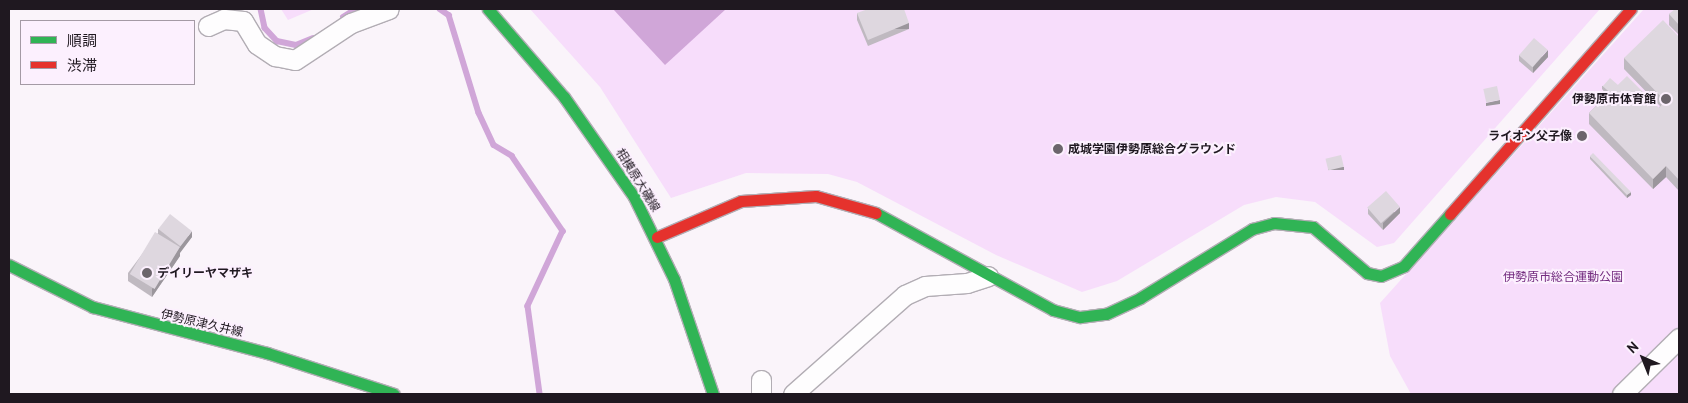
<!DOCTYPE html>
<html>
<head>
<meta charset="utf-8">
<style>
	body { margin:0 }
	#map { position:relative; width:1688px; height:403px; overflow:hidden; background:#faf4fa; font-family:"PT Sans","Noto Sans JP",sans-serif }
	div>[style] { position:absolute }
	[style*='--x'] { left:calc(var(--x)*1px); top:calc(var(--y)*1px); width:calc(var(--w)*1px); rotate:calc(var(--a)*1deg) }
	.green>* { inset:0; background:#f7ddfb }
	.water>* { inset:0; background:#d0a6d8 }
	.stream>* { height:5.5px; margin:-2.75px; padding:0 2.75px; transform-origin:2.75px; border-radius:2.75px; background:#d0a6d8 }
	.roads { filter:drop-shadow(1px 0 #b2adb4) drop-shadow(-1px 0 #b2adb4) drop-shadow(0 1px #b2adb4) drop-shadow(0 -1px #b2adb4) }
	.street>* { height:19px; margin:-9.5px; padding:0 9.5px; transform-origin:9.5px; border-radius:9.5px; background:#fefdfe }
	.fast>* { height:11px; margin:-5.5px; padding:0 5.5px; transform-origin:5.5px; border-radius:5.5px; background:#30b455 }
	.jam>* { height:11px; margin:-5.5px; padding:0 5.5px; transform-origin:5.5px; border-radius:5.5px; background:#e5322d }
	.wall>* { inset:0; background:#bfb9c0 }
	.shaded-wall>* { inset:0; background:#9b969c; transform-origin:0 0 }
	.building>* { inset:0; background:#ded7df; transform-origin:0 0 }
	.dots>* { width:14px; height:14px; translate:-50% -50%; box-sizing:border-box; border:2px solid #fcf0fe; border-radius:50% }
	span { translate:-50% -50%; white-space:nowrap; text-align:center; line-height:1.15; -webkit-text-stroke:4px #fcf0fe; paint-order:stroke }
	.poi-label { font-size:12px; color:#1f1820; font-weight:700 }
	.right { translate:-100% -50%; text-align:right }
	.left { translate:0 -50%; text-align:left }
	.street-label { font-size:12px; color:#1f1820 }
	.park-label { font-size:12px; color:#742d80 }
	.frame { position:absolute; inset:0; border:10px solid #1f1820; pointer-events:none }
	.legend { position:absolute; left:20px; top:20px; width:175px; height:65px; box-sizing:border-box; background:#fcf0fe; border:1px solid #a49aa5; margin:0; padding:6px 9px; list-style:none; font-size:15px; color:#1f1820 }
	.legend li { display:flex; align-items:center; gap:10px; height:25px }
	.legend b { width:25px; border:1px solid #a49aa5 }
	.north { position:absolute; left:1618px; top:333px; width:50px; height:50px; -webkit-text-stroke:4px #fcf0fe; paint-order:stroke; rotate:316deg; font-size:14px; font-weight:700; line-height:20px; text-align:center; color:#1f1820 }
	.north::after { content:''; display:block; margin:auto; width:18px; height:22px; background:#1f1820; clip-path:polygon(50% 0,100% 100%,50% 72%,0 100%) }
</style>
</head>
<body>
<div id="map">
	<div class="green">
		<div style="clip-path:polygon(281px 9px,314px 9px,288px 20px)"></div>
		<div style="clip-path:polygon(530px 9px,1600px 9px,1394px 243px,1377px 247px,1315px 202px,1276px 197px,1244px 205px,1117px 281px,1082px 292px,996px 255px,857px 182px,828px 174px,746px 173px,671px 198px,600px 87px)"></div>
		<div style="clip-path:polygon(1644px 9px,1679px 9px,1679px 394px,1411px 394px,1390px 356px,1380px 303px)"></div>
	</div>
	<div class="water">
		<div style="clip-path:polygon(613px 9px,726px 9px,665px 65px)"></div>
	</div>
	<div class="stream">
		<div style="--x:261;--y:9;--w:19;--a:78"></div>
		<div style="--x:265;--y:28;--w:18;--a:47"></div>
		<div style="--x:277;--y:41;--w:19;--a:12"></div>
		<div style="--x:296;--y:45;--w:18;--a:-22"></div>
		<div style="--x:440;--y:9;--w:11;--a:34"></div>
		<div style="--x:449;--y:15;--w:102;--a:73"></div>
		<div style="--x:479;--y:113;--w:35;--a:65"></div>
		<div style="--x:494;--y:145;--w:21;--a:31"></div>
		<div style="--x:512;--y:156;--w:91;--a:55.8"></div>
		<div style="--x:563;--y:231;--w:83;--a:115"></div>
		<div style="--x:528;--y:306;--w:89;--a:82.2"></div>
		<div style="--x:343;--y:17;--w:15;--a:-32"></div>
	</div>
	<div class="roads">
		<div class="street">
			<div style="--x:208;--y:26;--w:17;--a:-24"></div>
			<div style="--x:224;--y:19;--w:19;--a:6"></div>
			<div style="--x:243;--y:21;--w:27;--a:59"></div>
			<div style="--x:257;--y:44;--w:22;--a:34"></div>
			<div style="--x:275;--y:56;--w:20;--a:11"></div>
			<div style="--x:295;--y:60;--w:67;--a:-33.5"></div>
			<div style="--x:351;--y:23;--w:40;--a:-20.2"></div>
			<div style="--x:761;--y:380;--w:14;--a:90"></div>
			<div style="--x:793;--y:394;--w:149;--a:-41.5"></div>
			<div style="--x:905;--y:295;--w:22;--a:-24"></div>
			<div style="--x:925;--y:286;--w:42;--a:-4.1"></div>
			<div style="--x:967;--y:283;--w:22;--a:-18"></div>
			<div style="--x:1622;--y:394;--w:80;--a:-44.5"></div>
		</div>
		<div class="fast">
			<div style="--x:488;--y:9;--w:116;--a:49.2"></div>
			<div style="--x:564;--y:97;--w:122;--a:55"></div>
			<div style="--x:634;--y:197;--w:91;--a:64"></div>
			<div style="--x:674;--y:279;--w:121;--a:71.3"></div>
			<div style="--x:876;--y:213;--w:202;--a:28.7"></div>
			<div style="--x:1053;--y:310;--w:28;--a:15"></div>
			<div style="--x:1080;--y:317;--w:26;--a:-7"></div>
			<div style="--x:1106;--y:314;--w:38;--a:-25"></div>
			<div style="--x:1140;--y:298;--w:132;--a:-31.6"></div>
			<div style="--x:1252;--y:229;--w:23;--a:-15"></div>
			<div style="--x:1274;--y:223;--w:39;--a:6"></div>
			<div style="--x:1313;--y:227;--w:71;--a:40.4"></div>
			<div style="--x:1367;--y:273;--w:14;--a:12"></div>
			<div style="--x:1381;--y:276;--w:25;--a:-23"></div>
			<div style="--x:1404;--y:266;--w:69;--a:-48.5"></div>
			<div style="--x:9;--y:265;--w:94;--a:26.6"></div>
			<div style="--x:93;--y:307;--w:180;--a:14.8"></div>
			<div style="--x:267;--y:353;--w:133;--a:17.9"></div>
		</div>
		<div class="jam">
			<div style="--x:1450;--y:214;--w:273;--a:-48.6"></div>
			<div style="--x:657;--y:237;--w:91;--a:-23.2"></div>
			<div style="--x:741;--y:201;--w:75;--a:-3.8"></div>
			<div style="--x:816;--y:196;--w:62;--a:15.8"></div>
		</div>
	</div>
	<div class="wall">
		<div style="clip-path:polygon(1679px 9px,1679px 35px,1669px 25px,1669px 14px)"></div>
		<div style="clip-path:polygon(857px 13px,909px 29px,868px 46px,857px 20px)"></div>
		<div style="clip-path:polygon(1679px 37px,1679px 191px,1666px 177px,1653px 189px,1589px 124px,1589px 113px,1607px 95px,1602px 89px,1602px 86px,1618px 85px,1659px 108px,1660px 106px,1624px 69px,1624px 58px)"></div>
		<div style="clip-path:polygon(1519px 55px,1548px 57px,1533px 73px,1519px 61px)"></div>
		<div style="clip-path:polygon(1590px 156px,1631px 195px,1627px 198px,1590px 159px)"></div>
		<div style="clip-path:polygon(1368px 208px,1400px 213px,1383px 230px,1368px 214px)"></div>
		<div style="clip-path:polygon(158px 229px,192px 237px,180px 252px,180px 256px,152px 297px,128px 281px,128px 273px,158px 233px)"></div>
	</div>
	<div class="shaded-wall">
		<div style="left:909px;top:23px;width:6px;height:44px;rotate:90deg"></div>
		<div style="clip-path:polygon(1548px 50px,1548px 57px,1533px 73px,1533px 67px)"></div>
		<div style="clip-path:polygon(1500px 100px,1500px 104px,1486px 106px,1486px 103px)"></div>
		<div style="clip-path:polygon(1666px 166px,1666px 177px,1653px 189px,1653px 179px)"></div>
		<div style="left:1344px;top:167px;width:3px;height:16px;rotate:90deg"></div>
		<div style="clip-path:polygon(1631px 192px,1631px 195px,1627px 198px,1627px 195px)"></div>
		<div style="clip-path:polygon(1400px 207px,1400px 213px,1383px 230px,1383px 223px)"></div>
		<div style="clip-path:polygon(192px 231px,192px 237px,180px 253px,180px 247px)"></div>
		<div style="clip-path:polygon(180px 247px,180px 256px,152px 297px,152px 289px)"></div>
	</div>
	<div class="building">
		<div style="clip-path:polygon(868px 9px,904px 9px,909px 23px,868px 40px,857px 13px)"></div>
		<div style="clip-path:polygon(1675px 9px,1679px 9px,1679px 25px,1669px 14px)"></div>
		<div style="clip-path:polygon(1663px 20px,1679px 37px,1679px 180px,1666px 166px,1653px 179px,1589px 113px,1627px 76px,1659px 108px,1665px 101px,1624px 58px)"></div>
		<div style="left:1534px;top:38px;width:18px;height:23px;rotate:41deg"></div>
		<div style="left:1610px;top:78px;width:11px;height:11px;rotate:41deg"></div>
		<div style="left:1497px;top:86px;width:14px;height:14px;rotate:78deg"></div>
		<div style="clip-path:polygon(1593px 153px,1631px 192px,1627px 195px,1590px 156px)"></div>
		<div style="left:1341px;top:155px;width:12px;height:16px;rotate:76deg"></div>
		<div style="left:1386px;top:191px;width:21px;height:25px;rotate:49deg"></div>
		<div style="left:170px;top:214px;width:28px;height:19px;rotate:38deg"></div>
		<div style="left:155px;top:232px;width:29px;height:49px;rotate:31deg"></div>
	</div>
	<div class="dots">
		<div style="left:1666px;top:99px;background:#6c656c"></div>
		<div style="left:1582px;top:136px;background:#6c656c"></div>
		<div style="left:1058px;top:149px;background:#6c656c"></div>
		<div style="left:147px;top:273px;background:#6c656c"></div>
	</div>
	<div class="poi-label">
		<span class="right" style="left:1656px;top:99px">伊勢原市体育館</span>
		<span class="right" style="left:1572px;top:136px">ライオン父子像</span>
		<span class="left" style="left:1068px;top:149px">成城学園伊勢原総合グラウンド</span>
		<span class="left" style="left:157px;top:273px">デイリーヤマザキ</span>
	</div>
	<div class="street-label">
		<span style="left:638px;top:180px;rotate:58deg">相模原大磯線</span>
		<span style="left:202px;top:323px;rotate:13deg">伊勢原津久井線</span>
	</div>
	<div class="park-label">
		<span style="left:1563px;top:277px">伊勢原市総合運動公園</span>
	</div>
	<div class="frame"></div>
	<ul class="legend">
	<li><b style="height:6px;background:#30b455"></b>順調</li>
	<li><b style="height:6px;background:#e5322d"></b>渋滞</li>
	</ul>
	<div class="north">N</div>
</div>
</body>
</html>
